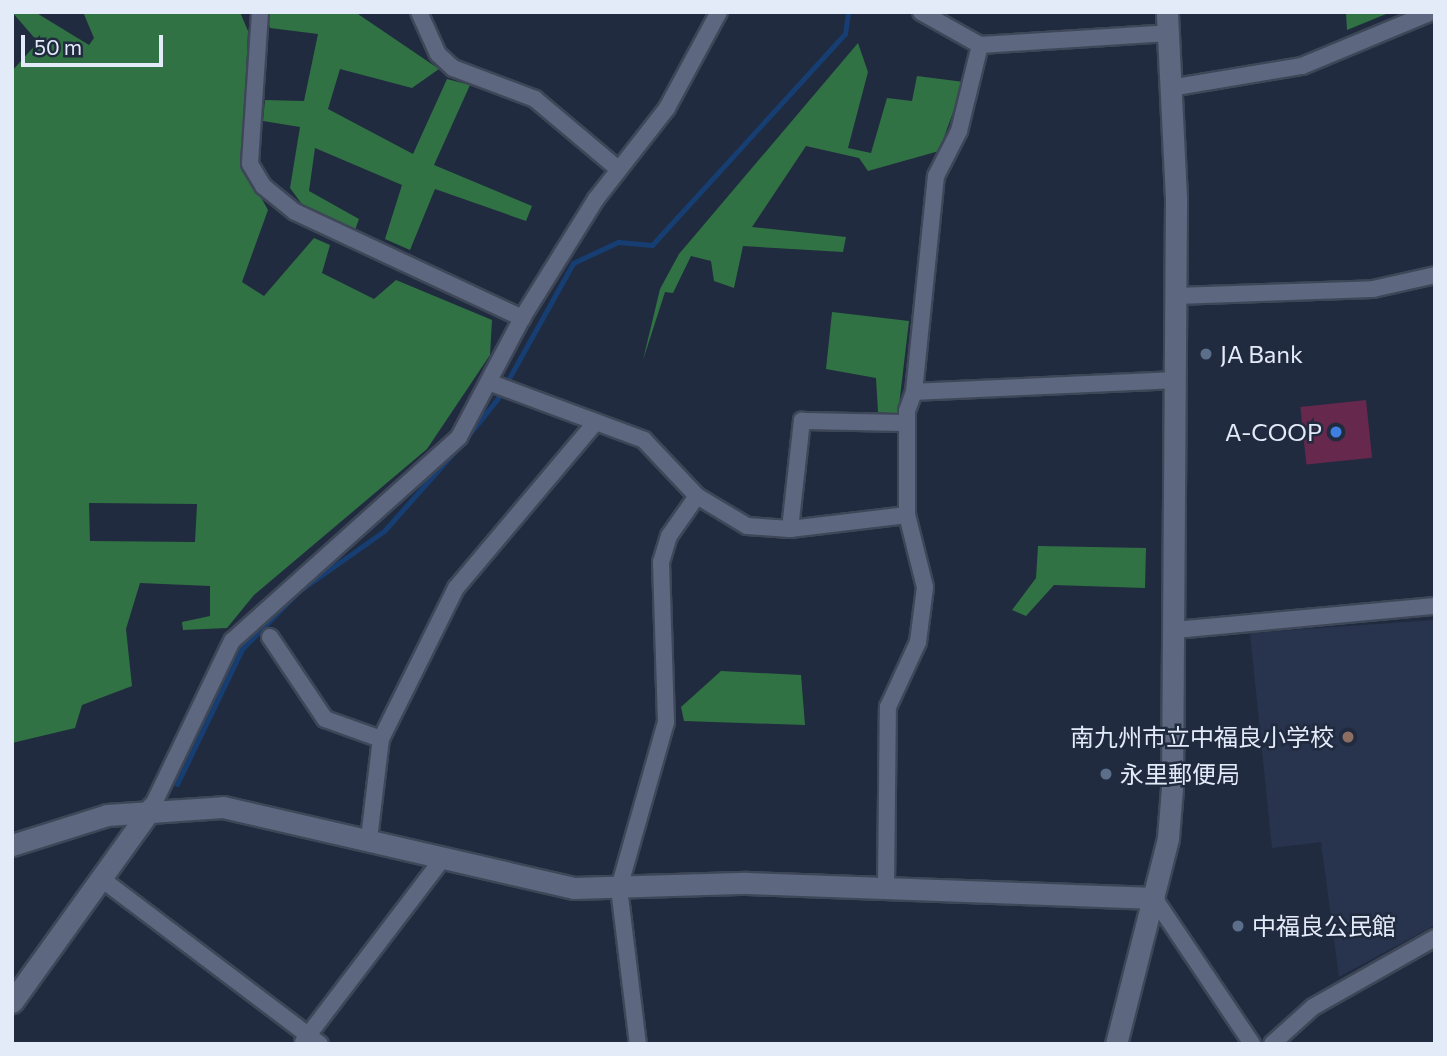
<!DOCTYPE html>
<html>
<head>
<meta charset="utf-8">
<style>
	body { margin:0 }
	#map { position:relative; width:1447px; height:1056px; overflow:hidden; background:#212b3f; font-family:Commissioner,"Noto Sans JP",sans-serif }
	div>[style] { position:absolute }
	[style*='--x'] { left:calc(var(--x)*1px); top:calc(var(--y)*1px); width:calc(var(--w)*1px); rotate:calc(var(--a)*1deg) }
	.built>* { inset:0; background:#28344d }
	.forest>* { inset:0; background:#307243 }
	.stream>* { height:5px; margin:-2.5px; padding:0 2.5px; transform-origin:2.5px; border-radius:2.5px; background:#163e72 }
	.building>* { inset:0; background:#66284d; transform-origin:0 0 }
	.roads { filter:drop-shadow(2px 0 #3e4758) drop-shadow(-2px 0 #3e4758) drop-shadow(0 2px #3e4758) drop-shadow(0 -2px #3e4758) }
	.street>* { height:16px; margin:-8px; padding:0 8px; transform-origin:8px; border-radius:8px; background:#5d6880 }
	.secondary>* { height:21px; margin:-10.5px; padding:0 10.5px; transform-origin:10.5px; border-radius:10.5px; background:#5d6880 }
	.dots>* { width:19px; height:19px; translate:-50% -50%; box-sizing:border-box; border:4px solid #212b3f; border-radius:50% }
	span { translate:-50% -50%; white-space:nowrap; text-align:center; line-height:1.15; -webkit-text-stroke:5px #212b3f; paint-order:stroke }
	.poi-label { font-size:24px; color:#e3eaf8 }
	.left { translate:0 -50%; text-align:left }
	.right { translate:-100% -50%; text-align:right }
	.frame { position:absolute; inset:0; border:14px solid #e3eaf8; pointer-events:none }
	.scale { position:absolute; left:21px; top:35px; width:142px; height:32px; box-sizing:border-box; border:4px solid #e3eaf8; border-top:0; padding-left:9px; font-size:21px; line-height:24px; white-space:nowrap; color:#e3eaf8; -webkit-text-stroke:5px #212b3f; paint-order:stroke }
</style>
</head>
<body>
<div id="map">
	<div class="built">
		<div style="clip-path:polygon(1435px 620px,1435px 925px,1339px 977px,1321px 842px,1272px 848px,1250px 633px)"></div>
	</div>
	<div class="forest">
		<div style="clip-path:polygon(evenodd,12px 12px,35px 12px,89px 45px,94px 38px,83px 12px,240px 12px,248px 31px,242px 163px,268px 210px,242px 282px,264px 296px,314px 238px,330px 245px,322px 273px,374px 299px,396px 280px,492px 320px,490px 355px,427px 449px,254px 595px,227px 628px,183px 630px,182px 622px,210px 616px,210px 586px,140px 583px,126px 629px,132px 686px,82px 705px,75px 728px,12px 743px,12px 71px,38px 42px,12px 12px,89px 503px,197px 504px,195px 542px,90px 541px,89px 503px)"></div>
		<div style="clip-path:polygon(265px 12px,355px 12px,439px 69px,412px 88px,340px 69px,328px 109px,413px 154px,447px 79px,470px 85px,434px 165px,532px 206px,526px 221px,435px 189px,410px 250px,385px 239px,402px 185px,315px 148px,309px 191px,359px 219px,355px 230px,304px 207px,290px 188px,300px 127px,263px 121px,265px 100px,304px 101px,318px 34px,270px 28px)"></div>
		<div style="clip-path:polygon(1346px 12px,1391px 12px,1347px 30px)"></div>
		<div style="clip-path:polygon(858px 43px,868px 72px,848px 148px,871px 153px,887px 98px,912px 101px,917px 76px,964px 82px,939px 151px,868px 171px,859px 158px,806px 146px,752px 227px,846px 237px,843px 252px,743px 246px,734px 288px,714px 281px,711px 261px,691px 256px,673px 293px,665px 292px,643px 360px,660px 289px,679px 254px)"></div>
		<div style="clip-path:polygon(832px 312px,909px 321px,898px 414px,878px 412px,876px 378px,826px 369px)"></div>
		<div style="clip-path:polygon(1038px 546px,1146px 548px,1145px 588px,1054px 585px,1026px 616px,1012px 610px,1036px 578px)"></div>
		<div style="clip-path:polygon(721px 671px,801px 675px,805px 725px,684px 721px,681px 707px)"></div>
	</div>
	<div class="stream">
		<div style="--x:467;--y:437;--w:50;--a:-51.5"></div>
		<div style="--x:498;--y:398;--w:154;--a:-60.9"></div>
		<div style="--x:573;--y:263;--w:50;--a:-25"></div>
		<div style="--x:618;--y:242;--w:34;--a:5"></div>
		<div style="--x:652;--y:245;--w:286;--a:-47.6"></div>
		<div style="--x:845;--y:34;--w:22;--a:-82"></div>
		<div style="--x:177;--y:784;--w:150;--a:-64.3"></div>
		<div style="--x:242;--y:649;--w:81;--a:-45.5"></div>
		<div style="--x:299;--y:591;--w:104;--a:-35.2"></div>
		<div style="--x:384;--y:531;--w:108;--a:-48.4"></div>
	</div>
	<div class="building">
		<div style="left:1366px;top:400px;width:58px;height:66px;rotate:84deg"></div>
	</div>
	<div class="roads">
		<div class="street">
			<div style="--x:260;--y:12;--w:152;--a:93.8"></div>
			<div style="--x:250;--y:164;--w:26;--a:59"></div>
			<div style="--x:263;--y:186;--w:41;--a:39.1"></div>
			<div style="--x:295;--y:212;--w:251;--a:25"></div>
			<div style="--x:419;--y:12;--w:46;--a:65.7"></div>
			<div style="--x:438;--y:54;--w:21;--a:43"></div>
			<div style="--x:453;--y:68;--w:88;--a:20.7"></div>
			<div style="--x:535;--y:99;--w:109;--a:40.1"></div>
			<div style="--x:921;--y:12;--w:68;--a:29.2"></div>
			<div style="--x:980;--y:45;--w:189;--a:-3.6"></div>
			<div style="--x:1170;--y:88;--w:134;--a:-9.5"></div>
			<div style="--x:1302;--y:66;--w:141;--a:-22.6"></div>
			<div style="--x:1176;--y:296;--w:197;--a:-2"></div>
			<div style="--x:1373;--y:289;--w:64;--a:-12.7"></div>
			<div style="--x:491;--y:383;--w:163;--a:20.4"></div>
			<div style="--x:644;--y:440;--w:77;--a:46.6"></div>
			<div style="--x:697;--y:496;--w:49;--a:125"></div>
			<div style="--x:669;--y:536;--w:27;--a:107"></div>
			<div style="--x:661;--y:562;--w:160;--a:88.2"></div>
			<div style="--x:666;--y:722;--w:173;--a:105.8"></div>
			<div style="--x:619;--y:888;--w:157;--a:83.1"></div>
			<div style="--x:914;--y:392;--w:217;--a:-84.2"></div>
			<div style="--x:936;--y:176;--w:51;--a:-62.9"></div>
			<div style="--x:959;--y:131;--w:89;--a:-76.3"></div>
			<div style="--x:697;--y:496;--w:58;--a:31"></div>
			<div style="--x:747;--y:526;--w:43;--a:4"></div>
			<div style="--x:790;--y:529;--w:118;--a:-6.8"></div>
			<div style="--x:790;--y:529;--w:109;--a:-83.7"></div>
			<div style="--x:802;--y:421;--w:105;--a:1.1"></div>
			<div style="--x:1175;--y:630;--w:261;--a:-5.3"></div>
			<div style="--x:270;--y:637;--w:99;--a:56.1"></div>
			<div style="--x:325;--y:719;--w:59;--a:19.7"></div>
			<div style="--x:152;--y:807;--w:184;--a:-64.3"></div>
			<div style="--x:232;--y:641;--w:305;--a:-41.9"></div>
			<div style="--x:459;--y:437;--w:135;--a:-62.1"></div>
			<div style="--x:522;--y:318;--w:140;--a:-58.1"></div>
			<div style="--x:596;--y:199;--w:115;--a:-52"></div>
			<div style="--x:667;--y:108;--w:109;--a:-61.6"></div>
			<div style="--x:369;--y:839;--w:101;--a:-83.2"></div>
			<div style="--x:381;--y:739;--w:169;--a:-63.6"></div>
			<div style="--x:456;--y:588;--w:214;--a:-49.9"></div>
			<div style="--x:103;--y:880;--w:272;--a:37.1"></div>
			<div style="--x:886;--y:888;--w:181;--a:-89.4"></div>
			<div style="--x:888;--y:707;--w:72;--a:-65.2"></div>
			<div style="--x:918;--y:642;--w:55;--a:-82.7"></div>
			<div style="--x:925;--y:587;--w:74;--a:-104"></div>
			<div style="--x:907;--y:515;--w:104;--a:-90"></div>
			<div style="--x:907;--y:411;--w:20;--a:-70"></div>
			<div style="--x:914;--y:392;--w:261;--a:-2.6"></div>
			<div style="--x:1154;--y:898;--w:176;--a:56.1"></div>
			<div style="--x:303;--y:1042;--w:233;--a:-52.7"></div>
			<div style="--x:1272;--y:1044;--w:55;--a:-42.1"></div>
			<div style="--x:1313;--y:1007;--w:140;--a:-29.5"></div>
		</div>
		<div class="secondary">
			<div style="--x:12;--y:845;--w:100;--a:-17.5"></div>
			<div style="--x:107;--y:815;--w:116;--a:-3.9"></div>
			<div style="--x:223;--y:807;--w:360;--a:13"></div>
			<div style="--x:574;--y:888;--w:173;--a:-1.7"></div>
			<div style="--x:747;--y:883;--w:407;--a:2.1"></div>
			<div style="--x:12;--y:1002;--w:240;--a:-54.3"></div>
			<div style="--x:1116;--y:1044;--w:212;--a:-75.8"></div>
			<div style="--x:1168;--y:838;--w:50;--a:-85.4"></div>
			<div style="--x:1172;--y:788;--w:590;--a:-89.61"></div>
			<div style="--x:1176;--y:198;--w:186;--a:-92.8"></div>
		</div>
	</div>
	<div class="dots">
		<div style="left:1206px;top:354px;background:#5c6f8a"></div>
		<div style="left:1336px;top:432px;background:#3f7fe0"></div>
		<div style="left:1348px;top:737px;background:#8d6e63"></div>
		<div style="left:1106px;top:774px;background:#5c6f8a"></div>
		<div style="left:1238px;top:926px;background:#5c6f8a"></div>
	</div>
	<div class="poi-label">
		<span class="left" style="left:1220px;top:354px">JA Bank</span>
		<span class="right" style="left:1322px;top:432px">A-COOP</span>
		<span class="right" style="left:1334px;top:737px">南九州市立中福良小学校</span>
		<span class="left" style="left:1120px;top:774px">永里郵便局</span>
		<span class="left" style="left:1252px;top:926px">中福良公民館</span>
	</div>
	<div class="frame"></div>
	<div class="scale">50 m</div>
</div>
</body>
</html>
